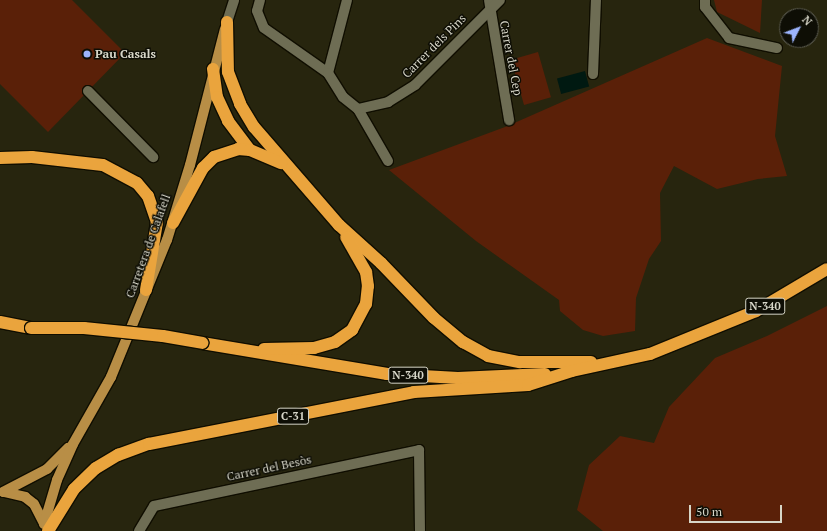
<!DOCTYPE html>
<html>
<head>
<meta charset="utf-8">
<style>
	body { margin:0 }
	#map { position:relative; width:827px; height:531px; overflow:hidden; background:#27250e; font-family:"PT Serif",serif }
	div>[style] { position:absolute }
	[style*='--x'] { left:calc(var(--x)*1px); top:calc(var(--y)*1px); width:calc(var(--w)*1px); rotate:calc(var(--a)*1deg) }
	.green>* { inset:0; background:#5a2008; transform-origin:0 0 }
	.water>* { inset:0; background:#001911; transform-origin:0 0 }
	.roads { filter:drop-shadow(1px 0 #100e00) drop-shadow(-1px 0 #100e00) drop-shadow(0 1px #100e00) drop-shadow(0 -1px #100e00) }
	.street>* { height:10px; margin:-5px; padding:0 5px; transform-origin:5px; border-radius:5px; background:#6e6d54 }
	.primary>* { height:10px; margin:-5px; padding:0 5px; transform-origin:5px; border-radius:5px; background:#b88e46 }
	.highway>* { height:12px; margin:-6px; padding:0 6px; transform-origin:6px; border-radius:6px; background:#eaa43d }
	.bridges { filter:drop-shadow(1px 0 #100e00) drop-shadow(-1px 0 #100e00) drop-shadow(0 1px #100e00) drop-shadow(0 -1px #100e00) }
	.highway-bridge>* { height:12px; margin:-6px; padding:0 6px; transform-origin:6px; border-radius:6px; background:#eaa43d }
	.dots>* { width:11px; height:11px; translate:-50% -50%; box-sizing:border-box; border:2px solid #0e0e05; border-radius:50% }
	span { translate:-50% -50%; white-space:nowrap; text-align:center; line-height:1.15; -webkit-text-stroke:3px #0e0e05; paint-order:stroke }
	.shield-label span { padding:1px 3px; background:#0e0e05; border:1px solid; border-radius:3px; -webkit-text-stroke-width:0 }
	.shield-label { font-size:11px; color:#d7d6c8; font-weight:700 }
	.street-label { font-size:12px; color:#d7d6c8 }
	.poi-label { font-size:12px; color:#d7d6c8; font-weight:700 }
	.left { translate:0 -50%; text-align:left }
	.north { position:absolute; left:779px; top:8px; width:40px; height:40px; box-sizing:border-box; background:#0e0e05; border:1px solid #5e5e53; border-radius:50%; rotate:48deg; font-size:11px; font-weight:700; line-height:16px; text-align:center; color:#d7d6c8 }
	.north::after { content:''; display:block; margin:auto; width:14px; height:18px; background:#9cb4fd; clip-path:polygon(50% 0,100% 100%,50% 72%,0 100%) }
	.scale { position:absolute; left:689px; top:505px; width:93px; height:18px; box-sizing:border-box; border:2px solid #d7d6c8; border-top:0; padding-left:5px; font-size:12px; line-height:14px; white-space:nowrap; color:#d7d6c8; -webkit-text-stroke:3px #0e0e05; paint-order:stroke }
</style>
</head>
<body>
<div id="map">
	<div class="green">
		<div style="clip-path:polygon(0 0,72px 0,125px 53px,48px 132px,0 84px)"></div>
		<div style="clip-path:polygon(714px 0,762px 0,760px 33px,717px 12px)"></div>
		<div style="clip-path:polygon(707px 38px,782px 66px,775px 136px,787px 176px,758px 179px,717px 189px,674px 166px,660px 193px,661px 241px,649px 259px,636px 298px,635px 331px,603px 336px,583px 330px,560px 311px,559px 300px,476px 241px,389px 170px,505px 127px)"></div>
		<div style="left:538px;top:52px;width:47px;height:28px;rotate:74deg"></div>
		<div style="clip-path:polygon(827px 306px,827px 531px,603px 531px,577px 510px,589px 465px,620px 436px,654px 443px,669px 407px,715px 358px,767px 336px)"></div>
	</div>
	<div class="water">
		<div style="left:585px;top:71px;width:16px;height:29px;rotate:75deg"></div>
	</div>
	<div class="roads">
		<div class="street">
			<div style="--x:260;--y:0;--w:11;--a:105"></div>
			<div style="--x:257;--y:11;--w:18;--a:68"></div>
			<div style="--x:264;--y:28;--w:78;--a:35.1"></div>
			<div style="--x:347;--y:0;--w:75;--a:104.6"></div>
			<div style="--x:328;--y:73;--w:28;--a:58"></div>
			<div style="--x:343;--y:97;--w:19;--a:39"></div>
			<div style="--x:358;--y:109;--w:60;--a:60"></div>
			<div style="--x:489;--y:0;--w:122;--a:80.5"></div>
			<div style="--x:705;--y:0;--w:7;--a:90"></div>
			<div style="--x:705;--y:7;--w:39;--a:52"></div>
			<div style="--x:729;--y:38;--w:49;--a:11.8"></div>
			<div style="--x:227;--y:22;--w:23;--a:-72"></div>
			<div style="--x:593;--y:74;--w:74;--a:-87.7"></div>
			<div style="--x:88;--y:91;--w:93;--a:45.4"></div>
			<div style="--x:358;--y:109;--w:31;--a:-13"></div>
			<div style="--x:388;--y:102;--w:32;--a:-32"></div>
			<div style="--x:415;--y:85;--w:120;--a:-45"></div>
			<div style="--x:139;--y:531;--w:29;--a:-59"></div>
			<div style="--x:154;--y:506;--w:271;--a:-11.9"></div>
			<div style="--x:419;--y:450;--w:81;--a:89.3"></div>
		</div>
		<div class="primary">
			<div style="--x:3;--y:492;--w:50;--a:-27.6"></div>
			<div style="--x:47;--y:469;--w:30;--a:-45"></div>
			<div style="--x:4;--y:492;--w:22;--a:13"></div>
			<div style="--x:25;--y:497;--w:11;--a:38"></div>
			<div style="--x:34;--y:504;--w:22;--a:63"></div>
			<div style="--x:44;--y:524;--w:46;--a:-73.5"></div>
			<div style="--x:57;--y:480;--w:39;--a:-66"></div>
			<div style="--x:73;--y:444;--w:77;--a:-60.4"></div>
			<div style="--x:111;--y:377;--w:148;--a:-67.8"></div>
			<div style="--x:167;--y:240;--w:78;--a:-73"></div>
			<div style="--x:190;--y:165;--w:140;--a:-75.6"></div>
		</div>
		<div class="highway">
			<div style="--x:227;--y:22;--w:50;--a:88.9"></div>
			<div style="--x:228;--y:72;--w:34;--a:69"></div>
			<div style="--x:240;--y:104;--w:27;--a:59"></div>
			<div style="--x:254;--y:127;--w:130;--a:49.1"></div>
			<div style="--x:339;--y:225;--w:57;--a:42.1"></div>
			<div style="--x:381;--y:263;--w:76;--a:46.1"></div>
			<div style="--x:434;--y:318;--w:38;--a:40"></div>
			<div style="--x:463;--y:342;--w:29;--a:29"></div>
			<div style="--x:488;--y:356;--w:33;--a:11"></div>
			<div style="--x:520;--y:362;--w:71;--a:0"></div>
			<div style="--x:213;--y:69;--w:28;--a:82"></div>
			<div style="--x:217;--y:97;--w:26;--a:65"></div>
			<div style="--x:228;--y:121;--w:36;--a:53"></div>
			<div style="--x:0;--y:158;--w:32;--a:-2"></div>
			<div style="--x:32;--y:157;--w:71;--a:6.4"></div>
			<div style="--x:103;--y:165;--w:38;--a:28"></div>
			<div style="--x:137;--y:183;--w:17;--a:50"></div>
			<div style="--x:148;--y:196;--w:28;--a:71"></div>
			<div style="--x:157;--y:222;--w:69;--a:99.2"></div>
			<div style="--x:173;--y:223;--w:63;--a:-61.4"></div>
			<div style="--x:203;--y:168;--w:16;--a:-45"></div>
			<div style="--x:214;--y:157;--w:25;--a:-18"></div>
			<div style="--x:238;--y:149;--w:12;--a:5"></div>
			<div style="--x:250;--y:150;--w:34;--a:23"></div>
			<div style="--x:0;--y:322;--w:32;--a:11"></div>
			<div style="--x:202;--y:343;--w:188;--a:9.5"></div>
			<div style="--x:387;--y:374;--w:71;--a:3.2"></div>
			<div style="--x:458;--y:378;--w:87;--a:-2.6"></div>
			<div style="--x:264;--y:349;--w:50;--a:-1.1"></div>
			<div style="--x:314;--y:348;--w:22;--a:-16"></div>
			<div style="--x:335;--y:342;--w:21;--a:-35"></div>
			<div style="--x:352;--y:330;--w:30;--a:-62"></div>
			<div style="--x:366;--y:304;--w:18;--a:-84"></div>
			<div style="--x:368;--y:286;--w:14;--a:-98"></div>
			<div style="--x:366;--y:272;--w:40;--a:-119.7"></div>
			<div style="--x:48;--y:531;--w:49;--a:-58.2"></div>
			<div style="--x:74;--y:489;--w:30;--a:-44"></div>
			<div style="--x:96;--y:468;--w:26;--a:-31"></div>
			<div style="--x:118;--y:455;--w:33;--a:-20"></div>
			<div style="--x:149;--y:444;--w:270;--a:-11.1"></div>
			<div style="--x:414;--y:392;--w:114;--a:-3.5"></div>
			<div style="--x:528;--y:385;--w:46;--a:-17.7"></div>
			<div style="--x:572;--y:371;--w:80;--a:-12.3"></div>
			<div style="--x:650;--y:354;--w:114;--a:-22.1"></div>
			<div style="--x:756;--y:311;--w:82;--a:-30.6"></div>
		</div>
	</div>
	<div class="bridges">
		<div class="highway-bridge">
			<div style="--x:31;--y:328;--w:53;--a:0"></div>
			<div style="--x:84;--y:328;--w:79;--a:5.8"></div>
			<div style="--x:163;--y:336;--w:40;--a:10"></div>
		</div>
	</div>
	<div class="dots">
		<div style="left:87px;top:54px;background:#9cb4fd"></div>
	</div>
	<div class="shield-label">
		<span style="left:765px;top:306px">N-340</span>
		<span style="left:408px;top:375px">N-340</span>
		<span style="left:293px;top:416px">C-31</span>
	</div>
	<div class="street-label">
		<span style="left:434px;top:46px;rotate:-45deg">Carrer dels Pins</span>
		<span style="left:511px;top:58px;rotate:79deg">Carrer del Cep</span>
		<span style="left:148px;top:246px;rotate:-70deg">Carretera de Calafell</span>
		<span style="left:269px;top:468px;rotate:-12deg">Carrer del Besòs</span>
	</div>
	<div class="poi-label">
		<span class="left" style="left:95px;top:54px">Pau Casals</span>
	</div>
	<div class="north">N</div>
	<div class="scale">50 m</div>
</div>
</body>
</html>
